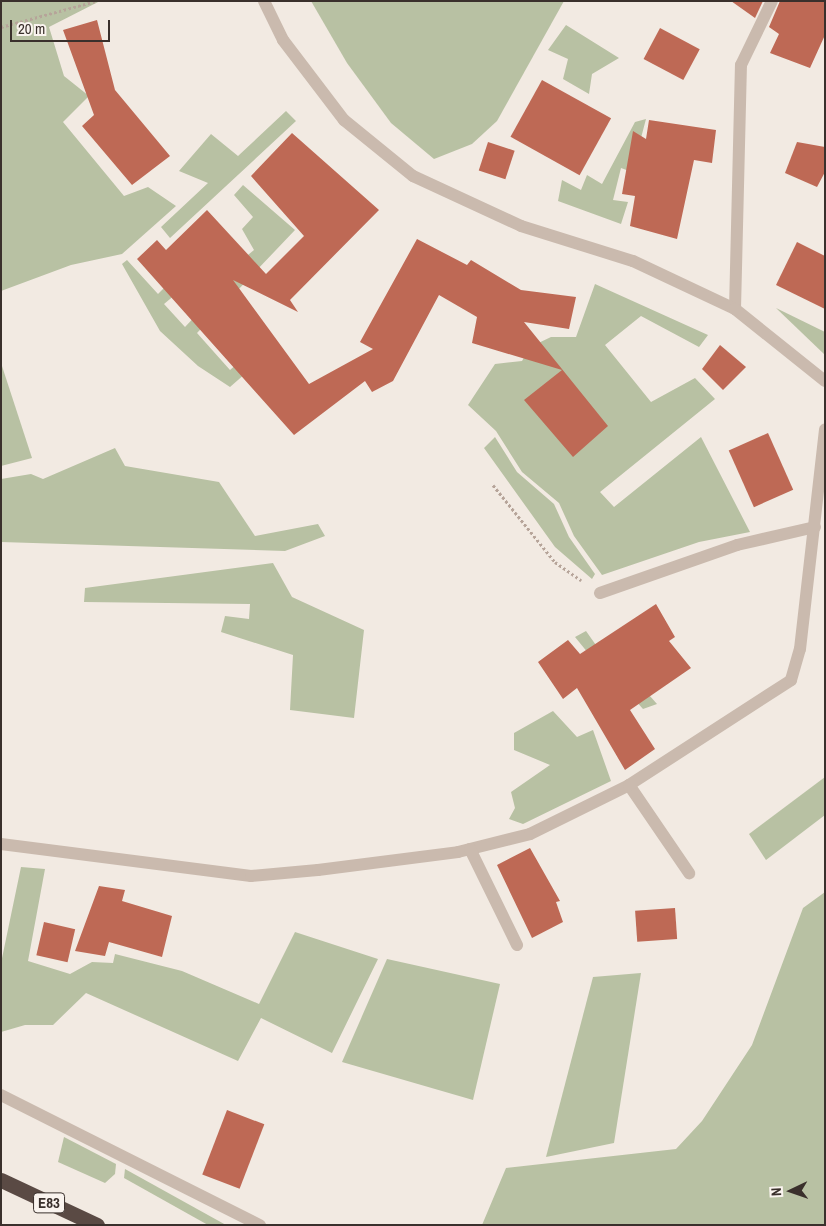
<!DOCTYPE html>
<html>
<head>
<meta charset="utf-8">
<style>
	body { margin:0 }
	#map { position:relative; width:826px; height:1226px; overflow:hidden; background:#f2eae2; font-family:"Archivo Narrow",sans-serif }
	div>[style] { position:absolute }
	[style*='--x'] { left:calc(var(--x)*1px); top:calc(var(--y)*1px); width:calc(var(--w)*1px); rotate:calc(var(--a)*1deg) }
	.green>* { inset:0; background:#b8c1a3 }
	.building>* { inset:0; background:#be6955; transform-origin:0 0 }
	.path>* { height:3px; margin-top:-1.5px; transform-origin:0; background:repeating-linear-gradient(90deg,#b6a499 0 2.5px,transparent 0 5px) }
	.service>* { height:12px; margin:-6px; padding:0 6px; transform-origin:6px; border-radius:6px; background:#cabaae }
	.minor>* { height:12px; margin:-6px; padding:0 6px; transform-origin:6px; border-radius:6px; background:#cabaae }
	.tertiary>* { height:12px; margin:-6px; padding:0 6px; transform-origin:6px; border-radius:6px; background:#cabaae }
	.motorway>* { height:15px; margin:-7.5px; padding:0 7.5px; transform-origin:7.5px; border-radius:7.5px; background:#5a4a44 }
	span { translate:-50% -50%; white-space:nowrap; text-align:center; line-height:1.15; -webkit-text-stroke:4.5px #faf4ef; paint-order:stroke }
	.shield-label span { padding:1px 4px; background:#faf4ef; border:1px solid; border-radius:4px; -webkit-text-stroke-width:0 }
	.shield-label { font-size:15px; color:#3a302c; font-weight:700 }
	.frame { position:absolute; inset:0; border:2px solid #3a302c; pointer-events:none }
	.north { position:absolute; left:766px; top:1166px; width:50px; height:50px; -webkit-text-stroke:4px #faf4ef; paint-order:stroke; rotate:267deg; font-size:14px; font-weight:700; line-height:20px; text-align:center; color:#3a302c }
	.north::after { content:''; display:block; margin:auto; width:18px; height:22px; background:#3a302c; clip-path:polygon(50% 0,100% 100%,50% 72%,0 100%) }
	.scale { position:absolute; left:10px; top:20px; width:100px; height:22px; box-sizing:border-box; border:2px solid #3a302c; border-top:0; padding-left:6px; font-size:15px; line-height:18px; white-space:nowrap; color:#3a302c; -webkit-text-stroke:4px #faf4ef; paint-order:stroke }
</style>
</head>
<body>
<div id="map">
	<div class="green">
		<div style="clip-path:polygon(1px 1px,100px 1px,49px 27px,64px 76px,89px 96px,63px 122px,124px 196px,148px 187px,176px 206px,122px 254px,71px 265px,1px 291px)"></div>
		<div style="clip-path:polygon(311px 1px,564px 1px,497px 121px,472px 144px,434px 159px,391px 123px,347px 63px)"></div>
		<div style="clip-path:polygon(566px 25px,619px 58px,592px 74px,589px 94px,563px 79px,568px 59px,548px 50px)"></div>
		<div style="clip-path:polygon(286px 111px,296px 121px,170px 238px,161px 227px,208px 183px,179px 171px,211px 134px,238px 156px)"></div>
		<div style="clip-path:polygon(646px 119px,632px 172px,621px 168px,613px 200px,628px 202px,621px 224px,558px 201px,562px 180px,581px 190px,587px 175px,602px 184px,635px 122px)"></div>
		<div style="clip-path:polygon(243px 185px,295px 230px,197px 333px,230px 370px,269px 336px,277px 346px,230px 387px,198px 366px,160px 331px,122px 264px,127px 260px,158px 294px,192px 260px,206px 269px,164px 304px,185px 327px,202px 309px,220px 278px,254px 250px,242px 229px,253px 217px,234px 195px)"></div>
		<div style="clip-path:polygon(595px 284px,708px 335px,699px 347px,641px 316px,605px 345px,651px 402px,695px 378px,715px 399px,600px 492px,614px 507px,701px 437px,750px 532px,699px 542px,602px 575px,574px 536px,559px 503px,522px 472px,496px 431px,468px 405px,495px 364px,522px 361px,530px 347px,551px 337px,576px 337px)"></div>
		<div style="clip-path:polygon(776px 308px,825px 332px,825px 355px)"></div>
		<div style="clip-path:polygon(1px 363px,32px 458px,1px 466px)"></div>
		<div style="clip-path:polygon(495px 437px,517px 472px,554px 504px,569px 537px,595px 574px,592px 579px,555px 547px,484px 448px)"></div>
		<div style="clip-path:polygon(115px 448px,125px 466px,219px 482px,255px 536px,318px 524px,325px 536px,285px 551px,1px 542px,1px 479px,31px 474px,43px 479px)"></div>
		<div style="clip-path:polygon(273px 563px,292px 597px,364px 630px,354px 718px,290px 710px,293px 655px,221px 632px,225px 616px,249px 619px,250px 604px,84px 602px,85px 588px)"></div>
		<div style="clip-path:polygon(586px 631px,610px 665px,620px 662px,657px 704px,643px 709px,621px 684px,615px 686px,575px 637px)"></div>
		<div style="clip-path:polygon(553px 711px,577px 737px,593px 730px,611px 781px,523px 824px,509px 819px,515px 808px,511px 792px,550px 765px,514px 750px,514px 733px)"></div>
		<div style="clip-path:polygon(825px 777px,825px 815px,766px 860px,749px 834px)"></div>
		<div style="clip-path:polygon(21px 867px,45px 869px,28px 961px,70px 974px,92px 962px,113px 963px,115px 954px,182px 971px,259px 1004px,295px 932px,378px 959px,332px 1053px,261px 1018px,238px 1061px,86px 993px,53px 1025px,25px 1025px,1px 1032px,1px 963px)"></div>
		<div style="clip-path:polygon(825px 892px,825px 1225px,482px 1225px,506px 1168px,676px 1149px,702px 1121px,752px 1045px,803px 908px)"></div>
		<div style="clip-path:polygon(387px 959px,500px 984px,473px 1100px,342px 1062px)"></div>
		<div style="clip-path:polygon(641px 973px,614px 1143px,546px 1157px,593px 977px)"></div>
		<div style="clip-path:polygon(64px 1137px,116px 1164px,115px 1174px,105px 1183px,58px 1162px)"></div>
		<div style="clip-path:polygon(125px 1169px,226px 1225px,208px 1225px,124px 1178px)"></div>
	</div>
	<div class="building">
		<div style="clip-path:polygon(731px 1px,763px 1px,755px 18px)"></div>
		<div style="clip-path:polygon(780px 1px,825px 1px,825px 35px,810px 68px,770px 53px,779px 34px,769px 27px)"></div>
		<div style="clip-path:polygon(97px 20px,115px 90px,170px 156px,132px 185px,82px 126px,94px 115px,63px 30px)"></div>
		<div style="left:660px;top:28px;width:45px;height:35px;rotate:28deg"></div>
		<div style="left:542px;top:80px;width:79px;height:65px;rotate:29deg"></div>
		<div style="clip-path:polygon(649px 120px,716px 130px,712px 163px,694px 160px,677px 239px,630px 226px,635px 196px,622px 194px,633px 131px,646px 139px)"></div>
		<div style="clip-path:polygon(292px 133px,379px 210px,290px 300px,298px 312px,233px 280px,309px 384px,373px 349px,360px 342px,417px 239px,467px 265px,471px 260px,521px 290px,576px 297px,569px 329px,524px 322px,608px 426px,573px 457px,524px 400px,562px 370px,472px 343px,477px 317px,439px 295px,393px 381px,372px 392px,365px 381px,294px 435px,137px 259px,157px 240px,166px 250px,207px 210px,266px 274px,304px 236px,251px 176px)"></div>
		<div style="left:488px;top:142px;width:28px;height:30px;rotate:18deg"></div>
		<div style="clip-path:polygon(797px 142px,825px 147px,825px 172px,817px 187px,785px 173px)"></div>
		<div style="clip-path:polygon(797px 242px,825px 256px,825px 309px,776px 285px)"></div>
		<div style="clip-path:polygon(720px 345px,746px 367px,723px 390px,702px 369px)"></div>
		<div style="left:768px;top:433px;width:62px;height:43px;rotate:66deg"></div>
		<div style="clip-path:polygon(656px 604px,675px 637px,669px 641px,691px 668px,630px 710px,655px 749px,625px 770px,577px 688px,563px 699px,538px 662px,568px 640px,580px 654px)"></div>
		<div style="clip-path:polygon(530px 848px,560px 901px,556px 902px,563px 922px,532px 938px,497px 865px)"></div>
		<div style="clip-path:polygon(99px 886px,125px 890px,122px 901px,172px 916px,162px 957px,109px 942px,105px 956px,75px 951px)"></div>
		<div style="left:675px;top:908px;width:31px;height:40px;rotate:86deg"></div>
		<div style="left:44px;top:922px;width:32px;height:34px;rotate:13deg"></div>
		<div style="left:227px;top:1110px;width:40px;height:69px;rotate:21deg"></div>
	</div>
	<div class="path">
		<div style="--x:1;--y:27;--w:98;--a:-15.3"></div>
		<div style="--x:493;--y:485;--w:99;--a:51.2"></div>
		<div style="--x:555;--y:562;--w:32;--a:35"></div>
	</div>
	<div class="service">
		<div style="--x:735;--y:309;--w:244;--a:-88.6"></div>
		<div style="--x:741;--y:65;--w:71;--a:-64.2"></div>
		<div style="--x:600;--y:593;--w:145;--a:-19.3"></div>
		<div style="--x:737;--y:545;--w:80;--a:-13"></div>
		<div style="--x:629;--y:785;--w:107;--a:55.7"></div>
	</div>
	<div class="minor">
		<div style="--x:1;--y:844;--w:252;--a:7.3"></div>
		<div style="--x:251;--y:876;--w:67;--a:-5.1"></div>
		<div style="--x:318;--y:870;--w:141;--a:-7.3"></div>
		<div style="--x:458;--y:852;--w:74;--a:-14"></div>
		<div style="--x:530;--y:834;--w:110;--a:-26.3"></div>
		<div style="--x:629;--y:785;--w:193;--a:-32.9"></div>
		<div style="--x:791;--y:680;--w:32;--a:-74"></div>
		<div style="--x:800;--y:649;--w:221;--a:-83.5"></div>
		<div style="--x:470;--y:849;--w:107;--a:63.9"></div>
		<div style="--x:1;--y:1095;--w:290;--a:26.7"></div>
	</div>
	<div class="tertiary">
		<div style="--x:264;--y:1;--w:43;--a:64"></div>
		<div style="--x:283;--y:40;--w:101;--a:52.7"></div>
		<div style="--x:344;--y:120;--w:89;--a:39.1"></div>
		<div style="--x:413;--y:176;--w:119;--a:24.8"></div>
		<div style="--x:521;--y:226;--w:117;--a:17.4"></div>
		<div style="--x:633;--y:261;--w:113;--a:25.2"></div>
		<div style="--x:735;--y:309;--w:115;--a:38.7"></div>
	</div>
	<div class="motorway">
		<div style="--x:1;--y:1180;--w:106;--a:25.1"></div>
	</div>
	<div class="shield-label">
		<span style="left:49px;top:1203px">E83</span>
	</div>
	<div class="frame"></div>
	<div class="north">N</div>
	<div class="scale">20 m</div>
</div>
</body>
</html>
